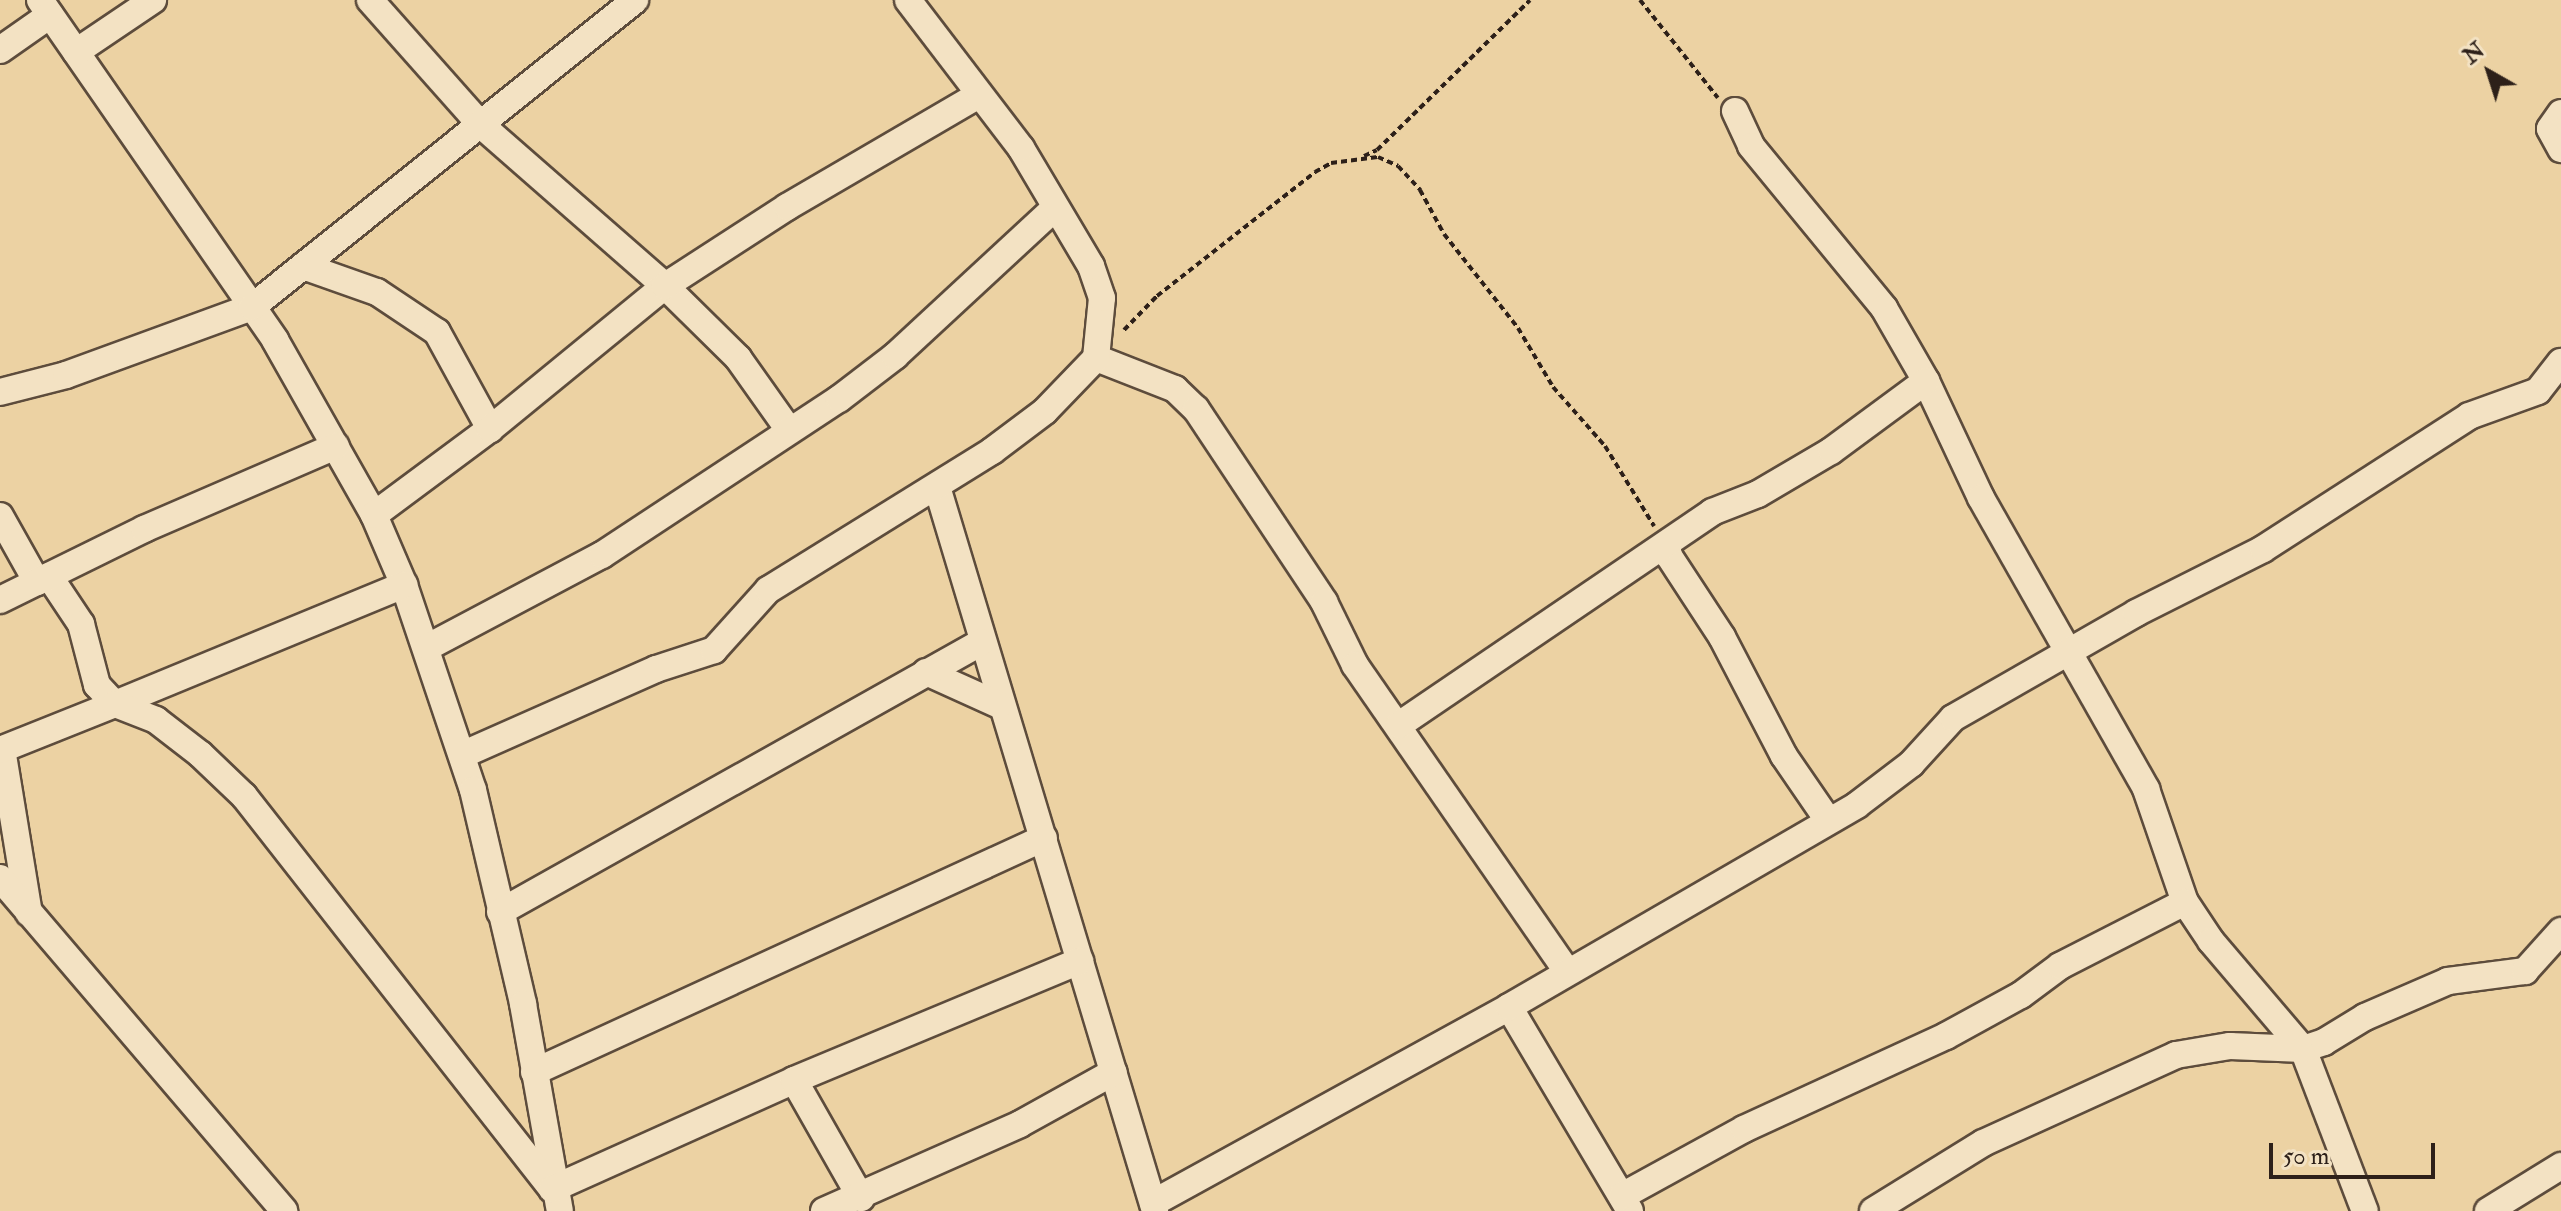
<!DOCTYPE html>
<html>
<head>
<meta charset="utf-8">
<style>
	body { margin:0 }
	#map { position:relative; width:2561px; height:1211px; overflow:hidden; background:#ecd2a3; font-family:"IM FELL Double Pica",serif }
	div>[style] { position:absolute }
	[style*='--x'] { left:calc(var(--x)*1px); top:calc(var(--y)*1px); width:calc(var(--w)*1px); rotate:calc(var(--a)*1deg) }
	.path>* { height:4px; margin-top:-2px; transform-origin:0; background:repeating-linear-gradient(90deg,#2d2019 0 6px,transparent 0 10px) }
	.roads { filter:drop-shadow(2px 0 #5d4c3c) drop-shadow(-2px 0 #5d4c3c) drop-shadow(0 2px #5d4c3c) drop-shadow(0 -2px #5d4c3c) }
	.minor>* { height:26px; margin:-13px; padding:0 13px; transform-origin:13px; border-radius:13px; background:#f3e2c3 }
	span { translate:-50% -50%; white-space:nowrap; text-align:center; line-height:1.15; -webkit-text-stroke:6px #f3e2c3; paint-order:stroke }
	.north { position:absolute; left:2449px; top:32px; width:80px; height:80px; -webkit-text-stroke:6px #f3e2c3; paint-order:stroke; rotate:321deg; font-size:22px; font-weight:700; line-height:32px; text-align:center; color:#2d2019 }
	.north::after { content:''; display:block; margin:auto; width:28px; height:36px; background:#2d2019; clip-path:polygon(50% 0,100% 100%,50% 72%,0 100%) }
	.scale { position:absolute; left:2269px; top:1143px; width:166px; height:36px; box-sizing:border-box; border:4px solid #2d2019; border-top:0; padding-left:10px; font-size:24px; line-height:28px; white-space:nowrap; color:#2d2019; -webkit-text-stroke:6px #f3e2c3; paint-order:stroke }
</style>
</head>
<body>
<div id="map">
	<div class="path">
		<div style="--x:1640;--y:0;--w:125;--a:51.5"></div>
		<div style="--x:1364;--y:156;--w:14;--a:-25"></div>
		<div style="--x:1377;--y:150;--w:214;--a:-44.4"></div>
		<div style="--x:1124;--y:330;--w:47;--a:-45.9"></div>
		<div style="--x:1157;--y:296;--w:201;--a:-38.1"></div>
		<div style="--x:1315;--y:172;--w:18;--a:-29"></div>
		<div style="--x:1331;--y:163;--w:47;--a:-7.3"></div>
		<div style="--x:1378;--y:157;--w:22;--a:24"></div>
		<div style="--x:1398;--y:166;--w:33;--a:47"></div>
		<div style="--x:1420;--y:190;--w:50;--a:61.4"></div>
		<div style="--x:1444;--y:234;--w:120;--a:51.8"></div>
		<div style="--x:1518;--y:328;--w:69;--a:59.3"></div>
		<div style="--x:1553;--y:387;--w:79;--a:48.6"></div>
		<div style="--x:1605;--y:446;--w:94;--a:58.5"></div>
	</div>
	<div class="roads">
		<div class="minor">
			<div style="--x:40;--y:0;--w:413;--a:55.3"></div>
			<div style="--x:275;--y:340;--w:201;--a:60.5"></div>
			<div style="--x:374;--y:515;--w:76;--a:66.8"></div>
			<div style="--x:404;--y:585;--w:216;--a:71.4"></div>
			<div style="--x:473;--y:790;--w:220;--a:76.8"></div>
			<div style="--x:523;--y:1004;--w:210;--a:79.9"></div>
			<div style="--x:370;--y:0;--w:166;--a:48.4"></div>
			<div style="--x:480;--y:124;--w:246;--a:41.2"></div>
			<div style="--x:665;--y:286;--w:103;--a:44.6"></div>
			<div style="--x:738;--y:358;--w:88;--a:54.7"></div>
			<div style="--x:0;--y:50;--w:61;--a:-35"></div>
			<div style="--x:76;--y:52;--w:93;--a:-34"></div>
			<div style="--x:1735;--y:111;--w:38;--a:65"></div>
			<div style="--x:1751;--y:146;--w:210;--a:50.6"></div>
			<div style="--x:1884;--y:308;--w:84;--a:60.1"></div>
			<div style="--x:1926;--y:381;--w:129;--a:64.8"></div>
			<div style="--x:1981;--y:498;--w:335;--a:60.4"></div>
			<div style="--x:2146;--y:789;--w:120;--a:71"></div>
			<div style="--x:2185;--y:902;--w:47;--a:56.3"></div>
			<div style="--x:2211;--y:941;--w:142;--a:49.6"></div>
			<div style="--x:2303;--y:1049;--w:173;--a:69.1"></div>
			<div style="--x:2561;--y:113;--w:19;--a:125"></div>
			<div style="--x:2550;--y:129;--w:23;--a:61"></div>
			<div style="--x:303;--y:266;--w:78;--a:19.4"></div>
			<div style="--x:377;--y:292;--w:72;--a:33.7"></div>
			<div style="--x:437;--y:332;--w:111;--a:61.3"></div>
			<div style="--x:1096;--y:358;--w:85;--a:21.4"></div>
			<div style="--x:1175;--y:389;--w:29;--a:44"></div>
			<div style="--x:1196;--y:409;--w:232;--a:56.4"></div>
			<div style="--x:1324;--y:602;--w:70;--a:63.8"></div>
			<div style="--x:1355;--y:665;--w:372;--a:55.3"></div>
			<div style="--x:0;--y:392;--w:68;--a:-14.4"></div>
			<div style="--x:66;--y:375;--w:198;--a:-20.1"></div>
			<div style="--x:252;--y:307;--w:491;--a:-38.7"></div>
			<div style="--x:938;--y:490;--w:753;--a:73.25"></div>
			<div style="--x:374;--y:515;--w:144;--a:-36.6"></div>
			<div style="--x:490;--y:429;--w:226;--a:-39.3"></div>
			<div style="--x:665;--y:286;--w:145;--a:-32.9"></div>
			<div style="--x:787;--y:207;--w:222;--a:-30.3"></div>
			<div style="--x:0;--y:516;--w:76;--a:60.7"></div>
			<div style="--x:1667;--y:544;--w:12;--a:81"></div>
			<div style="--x:1669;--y:556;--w:97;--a:56.8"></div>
			<div style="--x:1722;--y:637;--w:134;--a:62.5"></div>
			<div style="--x:1784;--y:756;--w:78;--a:55.5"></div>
			<div style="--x:49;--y:576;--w:58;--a:56.3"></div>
			<div style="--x:81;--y:624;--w:63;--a:75.3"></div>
			<div style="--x:97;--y:685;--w:26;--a:47"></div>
			<div style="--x:115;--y:704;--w:313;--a:-22.4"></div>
			<div style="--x:0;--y:600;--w:161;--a:-26.2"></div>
			<div style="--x:144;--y:529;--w:209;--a:-23.4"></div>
			<div style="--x:428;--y:647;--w:197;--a:-27.9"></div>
			<div style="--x:602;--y:555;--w:284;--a:-33.4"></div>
			<div style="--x:839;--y:399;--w:71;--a:-37.5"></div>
			<div style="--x:895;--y:356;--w:218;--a:-42.8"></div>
			<div style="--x:926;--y:672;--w:80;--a:24.3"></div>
			<div style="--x:1399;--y:725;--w:379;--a:-34.2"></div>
			<div style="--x:1712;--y:512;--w:49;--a:-21.4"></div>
			<div style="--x:1758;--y:494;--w:85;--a:-30.5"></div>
			<div style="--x:1831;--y:451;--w:118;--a:-36.4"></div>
			<div style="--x:2;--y:749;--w:166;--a:80.7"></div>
			<div style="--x:0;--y:750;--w:124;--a:-21.8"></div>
			<div style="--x:115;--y:704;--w:44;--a:21.3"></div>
			<div style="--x:156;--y:720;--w:56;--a:37.7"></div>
			<div style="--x:200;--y:754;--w:61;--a:43.7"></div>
			<div style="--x:244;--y:796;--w:499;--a:51.9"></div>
			<div style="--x:552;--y:1189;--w:265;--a:-24.2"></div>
			<div style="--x:794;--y:1080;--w:310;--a:-22.6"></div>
			<div style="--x:462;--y:755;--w:212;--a:-23.9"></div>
			<div style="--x:656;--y:669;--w:61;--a:-18.1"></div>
			<div style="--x:714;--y:650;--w:81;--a:-48"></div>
			<div style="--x:768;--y:590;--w:264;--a:-31.8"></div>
			<div style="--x:992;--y:451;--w:66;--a:-37"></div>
			<div style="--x:1045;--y:411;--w:74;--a:-46.1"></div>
			<div style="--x:1096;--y:358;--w:60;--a:-84.3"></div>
			<div style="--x:1102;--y:298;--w:34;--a:-109"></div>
			<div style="--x:1091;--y:266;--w:137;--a:-120.7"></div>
			<div style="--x:1021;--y:148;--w:186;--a:-127.4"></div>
			<div style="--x:0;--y:878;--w:438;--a:49.5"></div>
			<div style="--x:500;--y:912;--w:552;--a:-29.26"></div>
			<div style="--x:1509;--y:1007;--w:237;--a:59.3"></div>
			<div style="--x:534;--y:1072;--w:561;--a:-24.65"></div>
			<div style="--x:794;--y:1080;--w:136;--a:60.4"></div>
			<div style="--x:1622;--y:1196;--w:139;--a:-28.8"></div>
			<div style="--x:1744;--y:1129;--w:222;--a:-24.7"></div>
			<div style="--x:1946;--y:1036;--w:85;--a:-28.7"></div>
			<div style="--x:2021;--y:995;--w:49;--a:-36.6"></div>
			<div style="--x:2060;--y:966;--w:140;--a:-27.1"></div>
			<div style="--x:1153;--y:1203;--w:406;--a:-28.8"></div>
			<div style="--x:1509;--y:1007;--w:402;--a:-30.1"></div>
			<div style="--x:1857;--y:805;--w:68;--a:-37.2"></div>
			<div style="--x:1911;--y:764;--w:62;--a:-47.6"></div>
			<div style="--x:1953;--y:718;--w:211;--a:-29.8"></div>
			<div style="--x:2136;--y:613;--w:142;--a:-26.7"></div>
			<div style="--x:2263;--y:549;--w:245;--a:-32.8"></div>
			<div style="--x:2469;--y:416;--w:73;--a:-19.9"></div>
			<div style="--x:2538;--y:391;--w:37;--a:-52"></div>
			<div style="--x:824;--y:1211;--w:214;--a:-23.9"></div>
			<div style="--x:1020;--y:1124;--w:107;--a:-29"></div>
			<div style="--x:1873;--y:1211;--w:129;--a:-31.7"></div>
			<div style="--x:1983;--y:1143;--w:212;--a:-24.5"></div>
			<div style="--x:2176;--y:1055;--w:55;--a:-9.5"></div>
			<div style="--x:2230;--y:1046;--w:73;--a:2.4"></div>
			<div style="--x:2303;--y:1049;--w:22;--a:-18"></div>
			<div style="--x:2324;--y:1042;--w:48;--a:-31.4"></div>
			<div style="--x:2365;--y:1017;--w:90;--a:-23.4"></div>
			<div style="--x:2448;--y:981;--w:78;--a:-7.4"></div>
			<div style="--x:2525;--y:971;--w:54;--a:-48"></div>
			<div style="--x:2488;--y:1211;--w:86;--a:-31.7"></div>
		</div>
	</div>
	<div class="north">N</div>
	<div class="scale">50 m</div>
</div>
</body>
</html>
